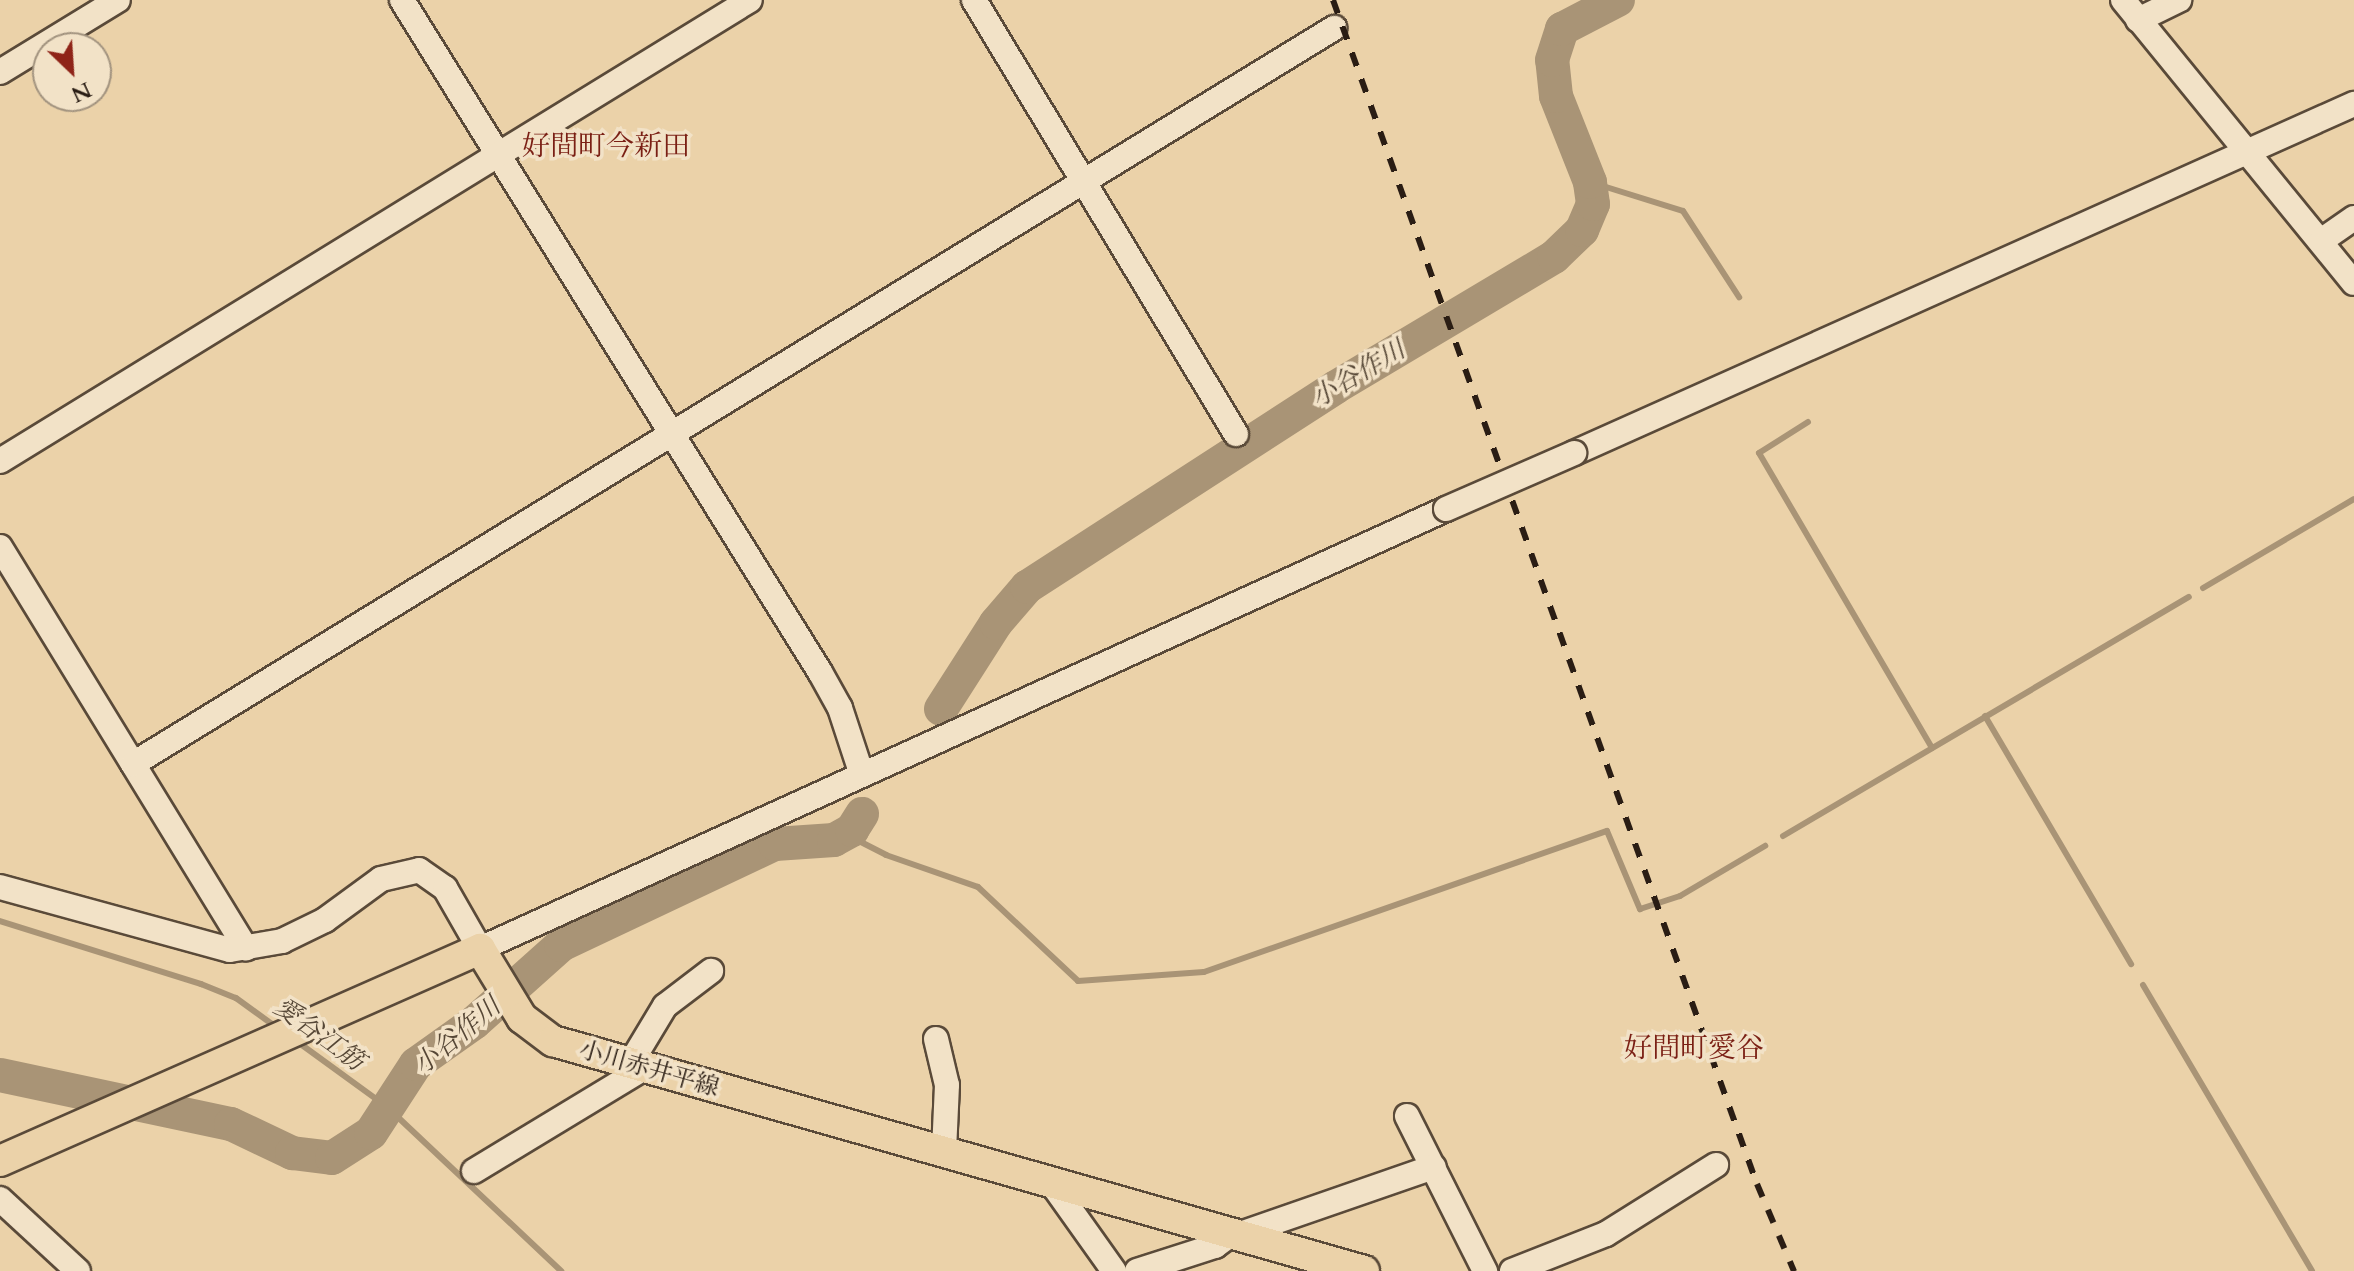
<!DOCTYPE html>
<html>
<head>
<meta charset="utf-8">
<style>
	body { margin:0 }
	#map { position:relative; width:2354px; height:1271px; overflow:hidden; background:#ebd2a9; font-family:Cardo,"Noto Serif JP",serif }
	div>[style] { position:absolute }
	[style*='--x'] { left:calc(var(--x)*1px); top:calc(var(--y)*1px); width:calc(var(--w)*1px); rotate:calc(var(--a)*1deg) }
	.stream>* { height:6px; margin:-3px; padding:0 3px; transform-origin:3px; border-radius:3px; background:#a99476 }
	.river>* { height:34px; margin:-17px; padding:0 17px; transform-origin:17px; border-radius:17px; background:#a99476 }
	.roads { filter:drop-shadow(2px 0 #5a4a39) drop-shadow(-2px 0 #5a4a39) drop-shadow(0 2px #5a4a39) drop-shadow(0 -2px #5a4a39) }
	.minor>* { height:24px; margin:-12px; padding:0 12px; transform-origin:12px; border-radius:12px; background:#f2e2c7 }
	.major>* { height:30px; margin:-15px; padding:0 15px; transform-origin:15px; border-radius:15px; background:#ebd2a9 }
	.rail>* { height:6px; margin-top:-3px; transform-origin:0; background:repeating-linear-gradient(90deg,#2a1d14 0 14px,transparent 0 28px) }
	.bridges { filter:drop-shadow(2px 0 #5a4a39) drop-shadow(-2px 0 #5a4a39) drop-shadow(0 2px #5a4a39) drop-shadow(0 -2px #5a4a39) }
	.minor-bridge>* { height:24px; margin:-12px; padding:0 12px; transform-origin:12px; border-radius:12px; background:#f2e2c7 }
	span { translate:-50% -50%; white-space:nowrap; text-align:center; line-height:1.15; -webkit-text-stroke:7px #f2e2c7; paint-order:stroke }
	.street-label { font-size:24px; color:#2a1d14 }
	.water-label { font-size:26px; color:#564736; font-style:italic }
	.quarter-label { font-size:28px; color:#7a1f14 }
	.north { position:absolute; left:32px; top:32px; width:80px; height:80px; box-sizing:border-box; background:#f2e2c7; border:2px solid #a2937f; border-radius:50%; rotate:155deg; font-size:22px; font-weight:700; line-height:32px; text-align:center; color:#2a1d14 }
	.north::after { content:''; display:block; margin:auto; width:28px; height:36px; background:#8f2418; clip-path:polygon(50% 0,100% 100%,50% 72%,0 100%) }
</style>
</head>
<body>
<div id="map">
	<div class="stream">
		<div style="--x:1590;--y:182;--w:97;--a:17.3"></div>
		<div style="--x:1683;--y:211;--w:103;--a:56.9"></div>
		<div style="--x:1808;--y:422;--w:58;--a:147.7"></div>
		<div style="--x:1759;--y:453;--w:342;--a:59.6"></div>
		<div style="--x:2203;--y:588;--w:175;--a:-30.5"></div>
		<div style="--x:1985;--y:716;--w:288;--a:59.5"></div>
		<div style="--x:852;--y:830;--w:11;--a:63"></div>
		<div style="--x:857;--y:840;--w:33;--a:27"></div>
		<div style="--x:886;--y:855;--w:97;--a:19.2"></div>
		<div style="--x:978;--y:887;--w:137;--a:43.2"></div>
		<div style="--x:1078;--y:981;--w:126;--a:-4.1"></div>
		<div style="--x:1204;--y:972;--w:427;--a:-19.3"></div>
		<div style="--x:1607;--y:831;--w:85;--a:67.1"></div>
		<div style="--x:1640;--y:909;--w:42;--a:-18"></div>
		<div style="--x:1680;--y:896;--w:99;--a:-30.5"></div>
		<div style="--x:1783;--y:836;--w:471;--a:-30.5"></div>
		<div style="--x:0;--y:921;--w:211;--a:17.4"></div>
		<div style="--x:201;--y:984;--w:38;--a:22"></div>
		<div style="--x:236;--y:998;--w:49;--a:35.9"></div>
		<div style="--x:2143;--y:985;--w:332;--a:59.4"></div>
		<div style="--x:295;--y:1040;--w:112;--a:36"></div>
		<div style="--x:386;--y:1106;--w:241;--a:43.3"></div>
	</div>
	<div class="river">
		<div style="--x:941;--y:709;--w:102;--a:-57.4"></div>
		<div style="--x:996;--y:623;--w:48;--a:-49.3"></div>
		<div style="--x:1027;--y:587;--w:368;--a:-32.9"></div>
		<div style="--x:1336;--y:387;--w:254;--a:-30.8"></div>
		<div style="--x:1554;--y:257;--w:39;--a:-44"></div>
		<div style="--x:1582;--y:230;--w:28;--a:-67"></div>
		<div style="--x:1593;--y:204;--w:22;--a:-98"></div>
		<div style="--x:1590;--y:182;--w:92;--a:-111.6"></div>
		<div style="--x:1556;--y:96;--w:36;--a:-96"></div>
		<div style="--x:1552;--y:60;--w:33;--a:-72"></div>
		<div style="--x:1562;--y:29;--w:63;--a:-27.4"></div>
		<div style="--x:0;--y:1075;--w:236;--a:12"></div>
		<div style="--x:231;--y:1124;--w:68;--a:25.4"></div>
		<div style="--x:292;--y:1153;--w:40;--a:7.1"></div>
		<div style="--x:332;--y:1158;--w:46;--a:-32.7"></div>
		<div style="--x:371;--y:1133;--w:82;--a:-56.9"></div>
		<div style="--x:416;--y:1064;--w:72;--a:-35.4"></div>
		<div style="--x:475;--y:1022;--w:115;--a:-41.8"></div>
		<div style="--x:561;--y:945;--w:237;--a:-25.3"></div>
		<div style="--x:775;--y:844;--w:59;--a:-3.9"></div>
		<div style="--x:834;--y:840;--w:21;--a:-29"></div>
		<div style="--x:852;--y:830;--w:19;--a:-58"></div>
	</div>
	<div class="roads">
		<div class="minor">
			<div style="--x:402;--y:0;--w:791;--a:58.12"></div>
			<div style="--x:820;--y:672;--w:41;--a:60.9"></div>
			<div style="--x:840;--y:708;--w:67;--a:71.8"></div>
			<div style="--x:974;--y:0;--w:507;--a:58.88"></div>
			<div style="--x:2123;--y:0;--w:365;--a:50.8"></div>
			<div style="--x:2138;--y:20;--w:46;--a:-26"></div>
			<div style="--x:0;--y:72;--w:138;--a:-31.4"></div>
			<div style="--x:2321;--y:241;--w:40;--a:-34.9"></div>
			<div style="--x:1574;--y:453;--w:855;--a:-24.11"></div>
			<div style="--x:0;--y:461;--w:880;--a:-31.58"></div>
			<div style="--x:0;--y:547;--w:471;--a:58.5"></div>
			<div style="--x:133;--y:764;--w:1409;--a:-31.5"></div>
			<div style="--x:0;--y:887;--w:238;--a:15.3"></div>
			<div style="--x:230;--y:950;--w:53;--a:-9.8"></div>
			<div style="--x:282;--y:941;--w:48;--a:-26"></div>
			<div style="--x:325;--y:920;--w:69;--a:-36.2"></div>
			<div style="--x:381;--y:879;--w:39;--a:-13"></div>
			<div style="--x:419;--y:870;--w:32;--a:35"></div>
			<div style="--x:445;--y:888;--w:70;--a:60.2"></div>
			<div style="--x:480;--y:949;--w:1061;--a:-24.49"></div>
			<div style="--x:936;--y:1039;--w:47;--a:76.6"></div>
			<div style="--x:947;--y:1085;--w:66;--a:92.6"></div>
			<div style="--x:630;--y:1064;--w:68;--a:-58.9"></div>
			<div style="--x:665;--y:1006;--w:58;--a:-37.3"></div>
			<div style="--x:1407;--y:1116;--w:174;--a:63.3"></div>
			<div style="--x:474;--y:1171;--w:199;--a:-31.2"></div>
			<div style="--x:1050;--y:1181;--w:110;--a:54.6"></div>
			<div style="--x:0;--y:1199;--w:106;--a:42.7"></div>
			<div style="--x:1240;--y:1234;--w:205;--a:-19.1"></div>
			<div style="--x:1137;--y:1271;--w:82;--a:-17.8"></div>
			<div style="--x:1215;--y:1246;--w:24;--a:-36"></div>
			<div style="--x:1512;--y:1271;--w:101;--a:-21.5"></div>
			<div style="--x:1606;--y:1234;--w:130;--a:-32.1"></div>
		</div>
		<div class="major">
			<div style="--x:0;--y:1161;--w:525;--a:-23.83"></div>
			<div style="--x:480;--y:949;--w:81;--a:58.7"></div>
			<div style="--x:522;--y:1018;--w:39;--a:37"></div>
			<div style="--x:553;--y:1041;--w:843;--a:15.83"></div>
		</div>
	</div>
	<div class="rail">
		<div style="--x:1333;--y:0;--w:1258;--a:70.3"></div>
		<div style="--x:1757;--y:1184;--w:95;--a:67"></div>
	</div>
	<div class="bridges">
		<div class="minor-bridge">
			<div style="--x:1446;--y:509;--w:140;--a:-23.6"></div>
		</div>
	</div>
	<div class="street-label">
		<span style="left:649px;top:1069px;rotate:16deg">小川赤井平線</span>
	</div>
	<div class="water-label">
		<span style="left:1358px;top:374px;rotate:-31deg">小谷作川</span>
		<span style="left:319px;top:1034px;rotate:36deg">愛谷江筋</span>
		<span style="left:457px;top:1036px;rotate:-40deg">小谷作川</span>
	</div>
	<div class="quarter-label">
		<span style="left:606px;top:146px">好間町今新田</span>
		<span style="left:1694px;top:1048px">好間町愛谷</span>
	</div>
	<div class="north">N</div>
</div>
</body>
</html>
